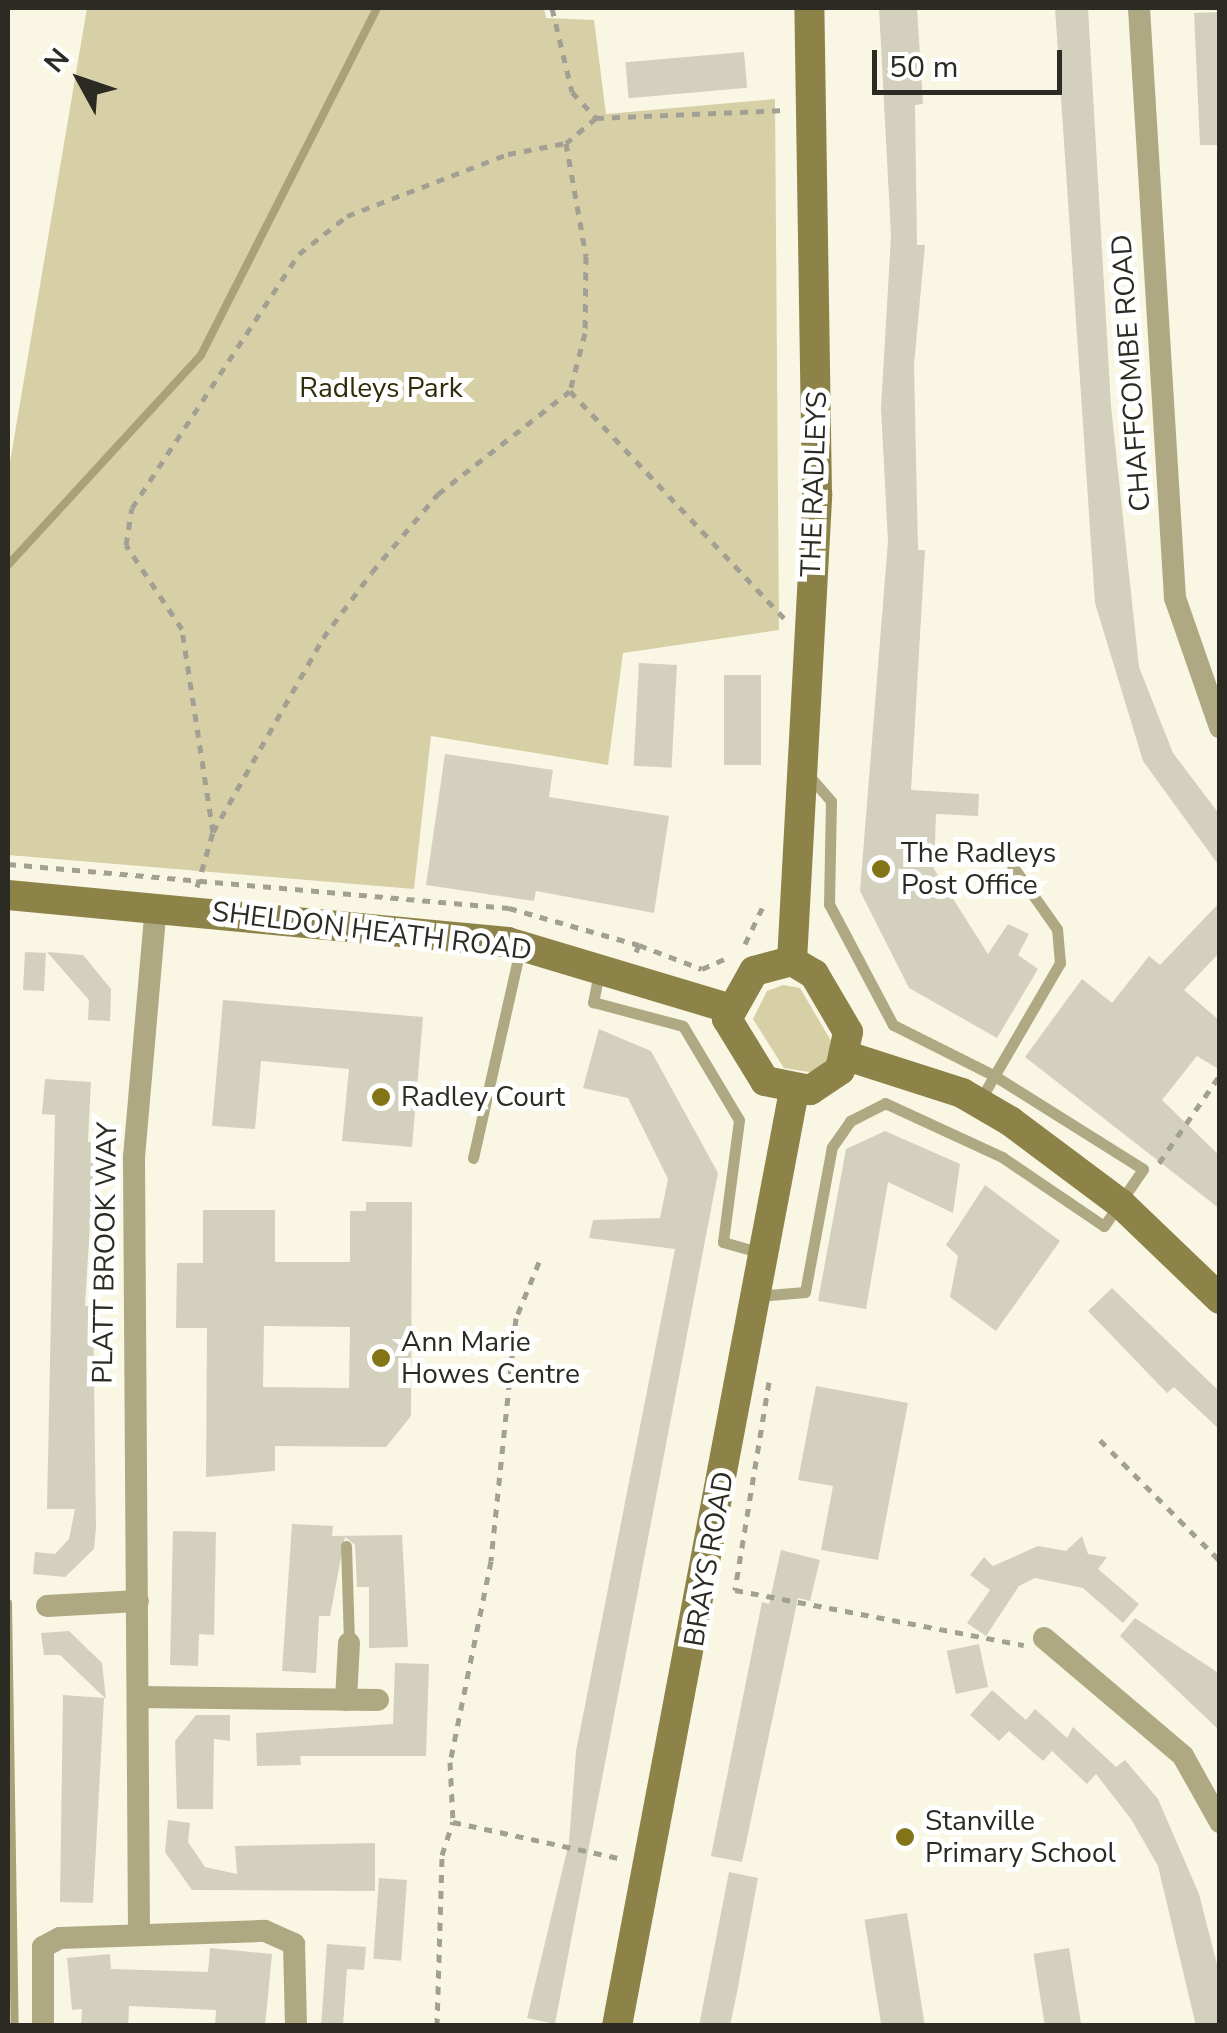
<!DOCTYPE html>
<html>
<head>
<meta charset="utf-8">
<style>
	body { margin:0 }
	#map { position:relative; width:1227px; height:2033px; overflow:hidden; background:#f9f6e3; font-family:"Nunito Sans",sans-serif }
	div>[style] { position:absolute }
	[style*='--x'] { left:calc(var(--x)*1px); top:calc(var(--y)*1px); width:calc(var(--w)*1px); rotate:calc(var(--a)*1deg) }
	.green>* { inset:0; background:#d7d0a7 }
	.stream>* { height:8px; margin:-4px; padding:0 4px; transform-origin:4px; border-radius:4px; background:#a9a279 }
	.building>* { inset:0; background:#d3d1be; transform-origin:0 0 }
	.path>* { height:5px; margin-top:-2.5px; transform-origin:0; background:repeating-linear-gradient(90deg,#a2a092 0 8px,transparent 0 16px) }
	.lane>* { height:11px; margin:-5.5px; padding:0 5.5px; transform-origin:5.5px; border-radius:5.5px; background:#afa983 }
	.street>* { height:22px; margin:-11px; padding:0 11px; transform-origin:11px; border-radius:11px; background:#afa983 }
	.secondary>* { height:30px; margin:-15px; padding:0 15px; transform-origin:15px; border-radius:15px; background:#8d8349 }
	.dots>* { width:28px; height:28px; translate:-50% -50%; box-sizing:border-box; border:5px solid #fff; border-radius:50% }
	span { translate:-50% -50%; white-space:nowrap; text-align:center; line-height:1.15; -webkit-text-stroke:10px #fff; paint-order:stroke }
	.street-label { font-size:28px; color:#2b2a23 }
	.park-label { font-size:28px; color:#312c08 }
	.poi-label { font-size:28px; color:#2b2a23 }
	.left { translate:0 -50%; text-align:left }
	.frame { position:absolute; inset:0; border:10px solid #2b2a23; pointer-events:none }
	.north { position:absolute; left:30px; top:30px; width:100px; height:100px; -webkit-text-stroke:8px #fff; paint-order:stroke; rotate:310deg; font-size:28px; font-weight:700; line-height:40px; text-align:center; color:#2b2a23 }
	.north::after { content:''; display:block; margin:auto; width:35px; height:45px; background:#2b2a23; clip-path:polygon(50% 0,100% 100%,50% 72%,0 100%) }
	.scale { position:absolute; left:872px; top:50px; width:190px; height:45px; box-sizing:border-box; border:5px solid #2b2a23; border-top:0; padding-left:12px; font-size:30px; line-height:35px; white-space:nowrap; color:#2b2a23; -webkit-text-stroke:8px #fff; paint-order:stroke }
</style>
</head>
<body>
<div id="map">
	<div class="green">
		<div style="clip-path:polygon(87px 8px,544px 8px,546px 18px,594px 20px,606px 114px,775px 99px,779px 630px,623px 653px,608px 765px,431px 736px,414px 889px,8px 855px,8px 474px)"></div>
		<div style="clip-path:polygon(783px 985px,800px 988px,837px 1051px,815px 1073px,784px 1068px,753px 1019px,767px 991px)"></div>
	</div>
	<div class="stream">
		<div style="--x:8;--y:565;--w:285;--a:-47.4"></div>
		<div style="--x:201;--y:355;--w:389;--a:-63.1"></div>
		<div style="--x:8;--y:1603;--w:423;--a:89.1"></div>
	</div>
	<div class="building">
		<div style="clip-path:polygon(879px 8px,917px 8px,923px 104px,915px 105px,917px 245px,925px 245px,914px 365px,918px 550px,925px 550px,911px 790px,979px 794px,978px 816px,936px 814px,934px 869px,988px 954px,1008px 924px,1029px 934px,1018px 955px,1038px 969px,997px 1038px,909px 988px,860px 891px,888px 541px,881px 408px,891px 236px)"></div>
		<div style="clip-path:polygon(1055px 8px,1088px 8px,1111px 406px,1139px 667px,1173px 753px,1220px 815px,1220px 867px,1143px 761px,1095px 603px)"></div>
		<div style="clip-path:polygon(1220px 12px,1220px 145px,1200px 145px,1194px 13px)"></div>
		<div style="left:744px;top:52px;width:36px;height:119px;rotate:85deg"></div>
		<div style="left:639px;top:663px;width:38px;height:103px;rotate:3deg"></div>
		<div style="left:724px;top:675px;width:37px;height:90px"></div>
		<div style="clip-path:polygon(445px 754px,553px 770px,549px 797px,669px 816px,654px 913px,536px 891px,534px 901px,426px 885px)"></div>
		<div style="clip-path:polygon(1220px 902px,1220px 952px,1184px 990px,1220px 1021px,1220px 1070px,1197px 1056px,1162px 1100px,1220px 1156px,1220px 1209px,1025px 1057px,1082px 979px,1112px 1003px,1149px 956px,1160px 965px)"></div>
		<div style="left:25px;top:952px;width:21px;height:38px;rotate:3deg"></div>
		<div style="clip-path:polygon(47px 952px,83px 955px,111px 989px,110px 1021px,88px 1020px,89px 1000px)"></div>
		<div style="clip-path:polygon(223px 1000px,423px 1017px,412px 1147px,342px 1141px,349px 1069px,261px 1061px,255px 1129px,212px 1126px)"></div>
		<div style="clip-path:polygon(599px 1029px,651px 1051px,718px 1173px,555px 2024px,527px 2018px,569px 1842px,576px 1751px,675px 1249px,589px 1238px,593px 1220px,660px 1218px,668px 1179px,628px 1098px,583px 1088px)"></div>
		<div style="clip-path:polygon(45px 1079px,91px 1082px,88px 1142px,95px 1143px,85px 1306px,93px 1306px,96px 1527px,94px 1549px,65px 1577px,33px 1574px,35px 1552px,55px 1554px,69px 1539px,75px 1509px,47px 1509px,55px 1115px,42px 1114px)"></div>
		<div style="clip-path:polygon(885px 1131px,960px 1164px,953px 1213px,888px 1182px,866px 1309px,818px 1301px,846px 1149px)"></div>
		<div style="clip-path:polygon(985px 1185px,1060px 1241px,996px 1331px,950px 1297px,958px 1256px,946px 1245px)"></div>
		<div style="clip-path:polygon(evenodd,366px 1202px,412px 1202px,411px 1416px,386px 1447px,275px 1446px,275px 1471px,206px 1477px,207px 1328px,176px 1328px,177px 1263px,203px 1263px,203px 1210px,275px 1210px,275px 1262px,350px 1262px,350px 1211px,366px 1211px,366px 1202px,264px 1326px,350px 1327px,349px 1388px,263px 1387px,264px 1326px)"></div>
		<div style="clip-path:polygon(1112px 1288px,1220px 1392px,1220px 1430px,1174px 1387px,1167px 1393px,1088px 1311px)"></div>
		<div style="clip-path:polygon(816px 1386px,908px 1403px,878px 1560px,821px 1550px,833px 1486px,798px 1480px)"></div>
		<div style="clip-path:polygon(292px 1524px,333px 1526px,332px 1536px,402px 1535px,408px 1647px,369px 1648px,369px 1587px,357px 1587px,355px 1545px,345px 1537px,330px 1616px,319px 1616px,316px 1673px,282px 1671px)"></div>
		<div style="clip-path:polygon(173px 1531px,216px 1532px,214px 1635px,199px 1634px,198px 1666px,170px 1665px)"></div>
		<div style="clip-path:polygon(1082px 1536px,1088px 1554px,1107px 1557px,1098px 1569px,1139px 1604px,1123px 1623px,1083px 1588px,1035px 1578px,1019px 1586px,986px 1636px,967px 1623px,990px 1590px,970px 1575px,984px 1557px,993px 1566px,1038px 1546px,1066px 1551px)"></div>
		<div style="clip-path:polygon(781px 1550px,820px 1560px,810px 1601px,798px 1598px,742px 1862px,711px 1856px,762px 1602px,769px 1604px)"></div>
		<div style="clip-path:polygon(1135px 1618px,1220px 1674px,1220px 1731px,1120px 1636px)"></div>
		<div style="clip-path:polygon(69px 1631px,102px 1663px,106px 1699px,60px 1655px,44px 1655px,41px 1633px)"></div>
		<div style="left:979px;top:1644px;width:44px;height:33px;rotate:78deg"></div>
		<div style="clip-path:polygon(395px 1663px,429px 1664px,426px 1756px,300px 1756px,301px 1765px,257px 1766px,256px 1733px,393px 1724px)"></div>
		<div style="clip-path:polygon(992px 1690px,1026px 1720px,1035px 1709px,1067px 1738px,1073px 1727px,1116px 1767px,1125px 1760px,1158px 1799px,1199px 1894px,1220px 1976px,1220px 2026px,1196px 2026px,1158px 1866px,1131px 1819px,1096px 1774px,1087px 1784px,1052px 1751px,1043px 1761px,1009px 1731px,999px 1741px,970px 1715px)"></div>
		<div style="clip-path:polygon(63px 1695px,104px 1698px,93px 1903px,60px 1902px)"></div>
		<div style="clip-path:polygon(196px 1715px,230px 1715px,230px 1741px,214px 1739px,213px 1809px,177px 1809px,175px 1741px)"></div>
		<div style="clip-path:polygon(168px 1820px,190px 1823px,188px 1842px,205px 1867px,237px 1874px,235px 1846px,375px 1843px,375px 1891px,192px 1890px,165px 1852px)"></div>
		<div style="clip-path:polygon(729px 1872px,758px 1878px,737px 1992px,730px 2026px,699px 2026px)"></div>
		<div style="left:379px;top:1878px;width:28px;height:81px;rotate:4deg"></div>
		<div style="left:907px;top:1913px;width:114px;height:43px;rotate:81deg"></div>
		<div style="clip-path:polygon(327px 1944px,366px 1947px,364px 1970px,347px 1969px,343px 2026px,321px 2026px)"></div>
		<div style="clip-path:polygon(210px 1948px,272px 1954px,265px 2026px,215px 2026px,216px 2010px,129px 2006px,128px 2026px,81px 2026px,82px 2009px,72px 2010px,67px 1958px,110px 1954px,111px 1969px,208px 1972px)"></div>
		<div style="left:1069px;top:1948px;width:79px;height:36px;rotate:81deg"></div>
	</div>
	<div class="path">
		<div style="--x:552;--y:8;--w:86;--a:76.6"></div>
		<div style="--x:572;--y:92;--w:35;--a:47"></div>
		<div style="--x:596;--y:118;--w:190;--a:-2.4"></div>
		<div style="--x:596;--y:118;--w:39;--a:140"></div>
		<div style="--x:566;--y:143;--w:115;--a:80"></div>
		<div style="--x:586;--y:256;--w:77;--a:90.7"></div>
		<div style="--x:585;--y:333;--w:60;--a:104.5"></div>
		<div style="--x:570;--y:391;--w:313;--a:46.7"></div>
		<div style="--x:213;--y:832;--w:205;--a:-98.7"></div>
		<div style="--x:182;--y:629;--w:101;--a:-123.7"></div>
		<div style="--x:126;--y:545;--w:37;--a:-81"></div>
		<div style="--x:132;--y:508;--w:304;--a:-56.7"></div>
		<div style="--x:299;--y:254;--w:61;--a:-38.4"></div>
		<div style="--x:347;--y:216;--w:173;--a:-21.1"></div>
		<div style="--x:508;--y:154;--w:59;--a:-10.7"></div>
		<div style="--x:8;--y:864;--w:503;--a:5.02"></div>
		<div style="--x:509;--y:908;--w:135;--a:15.9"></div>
		<div style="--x:197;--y:887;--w:57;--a:-73.8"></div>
		<div style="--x:213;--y:832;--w:223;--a:-60.4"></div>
		<div style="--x:323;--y:638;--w:82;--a:-53.4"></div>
		<div style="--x:372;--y:572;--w:102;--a:-49.8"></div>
		<div style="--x:438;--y:494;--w:167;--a:-38"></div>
		<div style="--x:745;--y:944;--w:47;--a:-64.5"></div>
		<div style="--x:636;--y:952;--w:8;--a:-67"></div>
		<div style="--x:639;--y:945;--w:67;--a:20.9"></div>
		<div style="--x:702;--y:969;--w:30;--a:-24"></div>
		<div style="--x:1159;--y:1163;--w:107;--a:-55.3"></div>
		<div style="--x:539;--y:1262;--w:61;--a:112.3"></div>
		<div style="--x:516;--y:1318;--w:244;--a:95.9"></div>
		<div style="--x:491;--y:1561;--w:205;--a:101.5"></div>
		<div style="--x:450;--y:1762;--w:60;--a:87.1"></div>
		<div style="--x:453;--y:1822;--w:174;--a:12.3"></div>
		<div style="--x:769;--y:1382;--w:211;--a:99.3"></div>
		<div style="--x:735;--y:1590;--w:294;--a:10.8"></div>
		<div style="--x:1100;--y:1440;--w:170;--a:45.2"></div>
		<div style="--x:437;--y:2026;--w:171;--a:-88.3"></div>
		<div style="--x:442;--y:1855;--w:35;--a:-72"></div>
	</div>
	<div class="lane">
		<div style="--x:599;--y:972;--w:31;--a:101"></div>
		<div style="--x:593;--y:1002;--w:93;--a:14.9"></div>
		<div style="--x:683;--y:1026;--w:109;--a:59.2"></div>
		<div style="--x:739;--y:1120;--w:123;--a:97.5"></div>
		<div style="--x:723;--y:1242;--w:40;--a:16"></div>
		<div style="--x:979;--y:1102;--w:161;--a:-59.8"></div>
		<div style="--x:1060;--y:963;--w:34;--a:-95"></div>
		<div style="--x:1057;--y:929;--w:95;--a:-125.2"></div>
		<div style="--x:473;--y:1158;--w:214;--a:-77.3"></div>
		<div style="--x:757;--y:1296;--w:48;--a:-4.8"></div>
		<div style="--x:805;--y:1292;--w:147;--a:-79.5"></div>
		<div style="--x:832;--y:1147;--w:32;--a:-55"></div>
		<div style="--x:850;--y:1121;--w:39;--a:-27"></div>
		<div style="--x:885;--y:1103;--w:129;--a:24.8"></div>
		<div style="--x:1002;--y:1157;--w:123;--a:34.1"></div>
		<div style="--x:1104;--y:1226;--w:69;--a:-55.6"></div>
		<div style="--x:1143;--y:1169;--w:175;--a:-147.9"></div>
		<div style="--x:995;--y:1076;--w:114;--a:-153.4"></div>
		<div style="--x:893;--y:1025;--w:137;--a:-117.9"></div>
		<div style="--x:829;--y:904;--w:103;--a:-88.9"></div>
		<div style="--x:831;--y:801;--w:41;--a:-131.1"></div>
		<div style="--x:346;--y:1546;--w:97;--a:88.2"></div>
	</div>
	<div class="street">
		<div style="--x:1139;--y:8;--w:591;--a:86.51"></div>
		<div style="--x:1175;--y:598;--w:137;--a:70.8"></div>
		<div style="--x:47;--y:1606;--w:91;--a:-3.1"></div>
		<div style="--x:1044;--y:1638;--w:182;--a:40.3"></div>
		<div style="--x:1183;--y:1756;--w:76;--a:60.7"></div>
		<div style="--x:140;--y:1697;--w:238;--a:0.7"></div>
		<div style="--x:346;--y:1700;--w:57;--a:-87"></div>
		<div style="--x:139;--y:1935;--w:778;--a:-90.37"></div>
		<div style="--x:134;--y:1157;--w:251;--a:-85"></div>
		<div style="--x:43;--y:2026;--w:79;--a:-90"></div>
		<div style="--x:43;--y:1947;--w:19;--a:-28"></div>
		<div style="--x:60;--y:1938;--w:205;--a:-2"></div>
		<div style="--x:265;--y:1931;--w:32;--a:24"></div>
		<div style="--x:294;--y:1944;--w:82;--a:88.6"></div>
	</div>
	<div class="secondary">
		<div style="--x:8;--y:895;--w:502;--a:5.37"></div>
		<div style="--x:508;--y:942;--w:230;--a:16.7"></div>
		<div style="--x:792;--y:961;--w:468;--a:-86.9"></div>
		<div style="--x:817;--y:494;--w:486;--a:-90.9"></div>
		<div style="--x:792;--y:961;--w:26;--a:31"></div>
		<div style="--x:814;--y:974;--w:67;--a:59.6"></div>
		<div style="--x:848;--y:1032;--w:39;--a:102"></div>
		<div style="--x:840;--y:1070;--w:36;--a:146"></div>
		<div style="--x:810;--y:1090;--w:46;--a:-168.7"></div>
		<div style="--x:765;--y:1081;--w:73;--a:-121.5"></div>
		<div style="--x:727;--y:1019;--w:55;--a:-60.6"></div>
		<div style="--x:754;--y:971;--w:39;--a:-15"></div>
		<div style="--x:847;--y:1056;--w:121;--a:17.8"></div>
		<div style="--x:962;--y:1093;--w:56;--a:30.3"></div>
		<div style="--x:1010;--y:1121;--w:139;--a:36.8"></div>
		<div style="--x:1121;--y:1204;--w:137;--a:43.8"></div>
		<div style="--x:617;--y:2026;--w:952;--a:-79.28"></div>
	</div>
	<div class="dots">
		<div style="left:881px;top:869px;background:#837417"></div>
		<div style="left:381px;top:1097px;background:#837417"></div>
		<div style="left:381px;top:1358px;background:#837417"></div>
		<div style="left:905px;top:1837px;background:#837417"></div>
	</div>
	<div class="street-label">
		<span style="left:1131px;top:373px;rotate:-94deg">CHAFFCOMBE ROAD</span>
		<span style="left:814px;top:484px;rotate:-88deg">THE RADLEYS</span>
		<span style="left:372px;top:931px;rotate:7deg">SHELDON HEATH ROAD</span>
		<span style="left:105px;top:1253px;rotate:-89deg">PLATT BROOK WAY</span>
		<span style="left:709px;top:1559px;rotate:-80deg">BRAYS ROAD</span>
	</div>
	<div class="park-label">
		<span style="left:381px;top:388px">Radleys Park</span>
	</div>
	<div class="poi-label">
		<span class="left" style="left:901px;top:869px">The Radleys<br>Post Office</span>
		<span class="left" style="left:401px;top:1097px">Radley Court</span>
		<span class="left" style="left:401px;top:1358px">Ann Marie<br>Howes Centre</span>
		<span class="left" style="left:925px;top:1837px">Stanville<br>Primary School</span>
	</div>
	<div class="frame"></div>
	<div class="north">N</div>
	<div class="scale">50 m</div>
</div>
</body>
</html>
